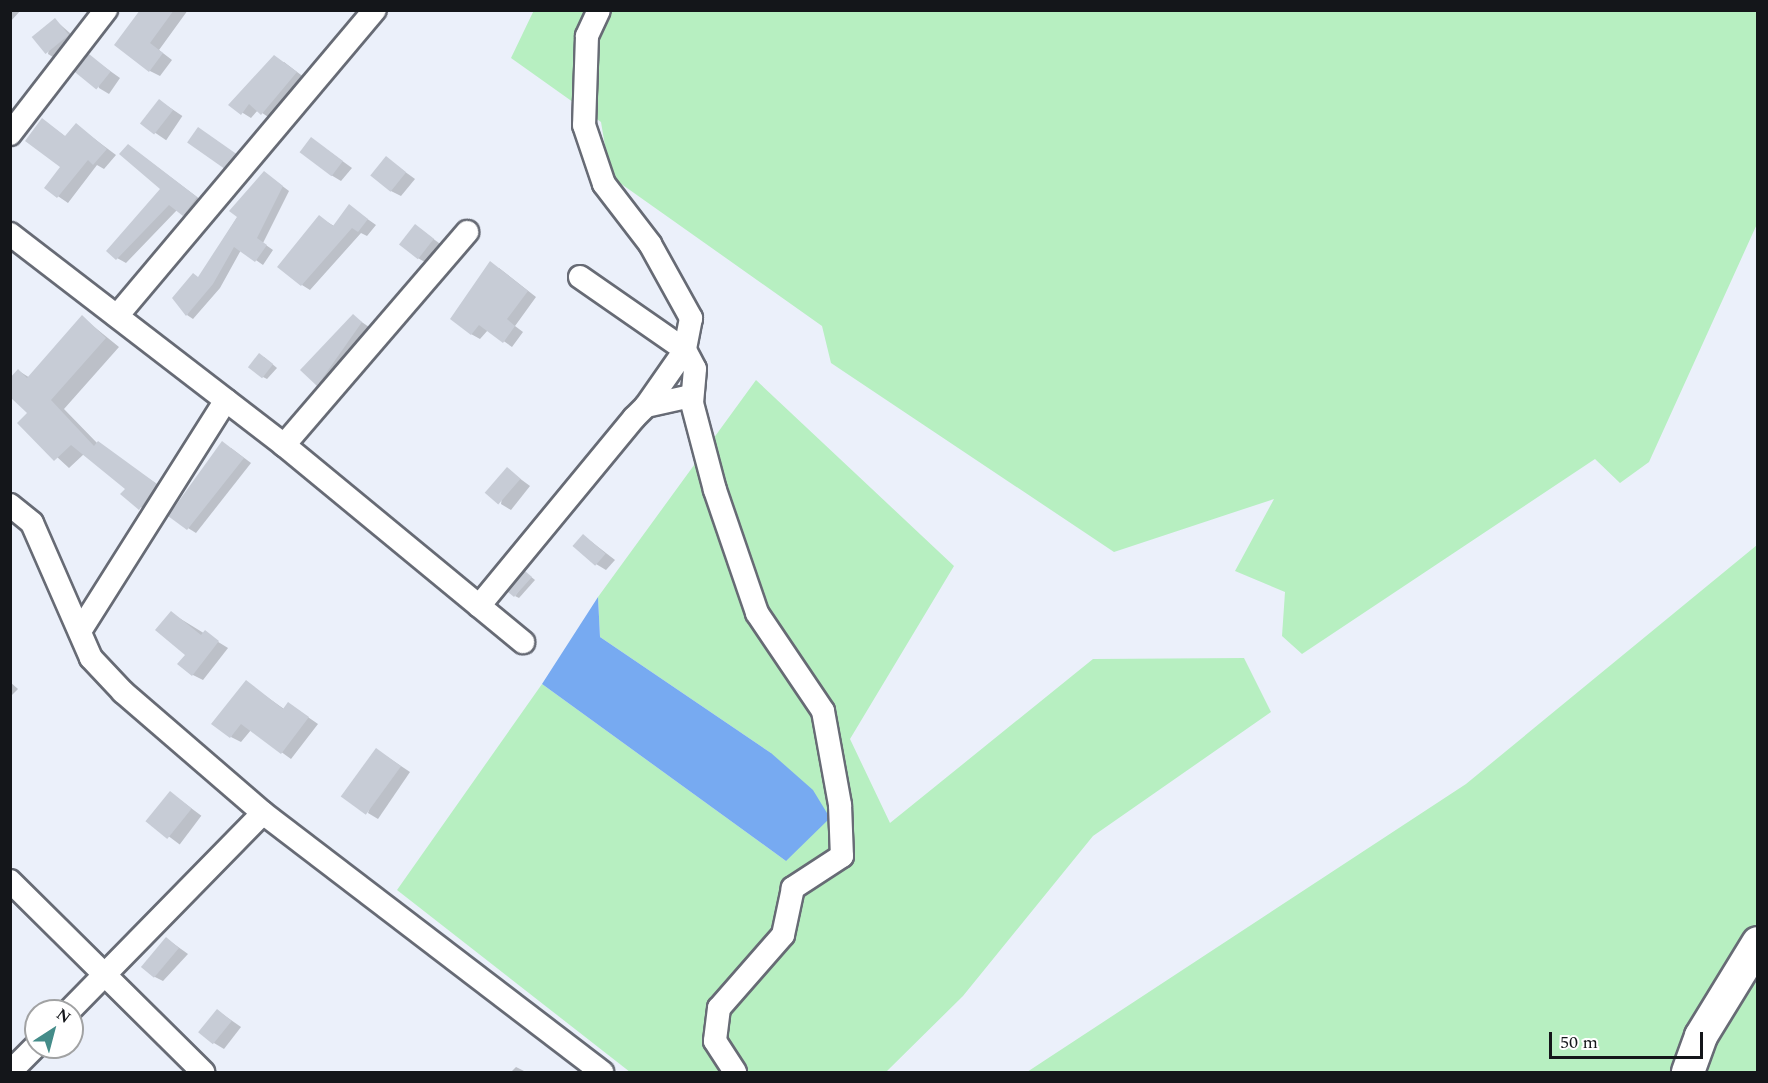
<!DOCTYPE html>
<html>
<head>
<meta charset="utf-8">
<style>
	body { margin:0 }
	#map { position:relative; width:1768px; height:1083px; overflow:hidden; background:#ebf0fa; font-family:Spectral,serif }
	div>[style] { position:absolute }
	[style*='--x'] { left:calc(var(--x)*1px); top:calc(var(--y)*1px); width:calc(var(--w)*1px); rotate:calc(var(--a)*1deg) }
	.green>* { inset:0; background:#b7efc1 }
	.water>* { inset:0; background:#77aaf1 }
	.shadow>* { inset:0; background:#0003; transform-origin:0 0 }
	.building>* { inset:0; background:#c7ccd6; transform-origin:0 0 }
	.roads { filter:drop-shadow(2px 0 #676b75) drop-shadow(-2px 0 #676b75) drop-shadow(0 2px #676b75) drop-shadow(0 -2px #676b75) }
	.street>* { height:22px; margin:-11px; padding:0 11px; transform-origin:11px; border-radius:11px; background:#fff }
	.secondary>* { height:32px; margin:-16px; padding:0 16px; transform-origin:16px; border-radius:16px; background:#fff }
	span { translate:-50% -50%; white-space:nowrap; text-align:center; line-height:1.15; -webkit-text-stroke:6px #fff; paint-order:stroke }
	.frame { position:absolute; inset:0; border:12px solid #14161a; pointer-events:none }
	.north { position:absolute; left:24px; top:999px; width:60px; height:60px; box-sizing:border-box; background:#fff; border:2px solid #a1a2a3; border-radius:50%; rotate:36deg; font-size:16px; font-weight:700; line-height:24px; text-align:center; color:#14161a }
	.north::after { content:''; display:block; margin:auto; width:21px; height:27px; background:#448c89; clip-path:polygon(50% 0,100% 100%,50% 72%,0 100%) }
	.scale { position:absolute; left:1549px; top:1032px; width:154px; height:27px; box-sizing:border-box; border:3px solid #14161a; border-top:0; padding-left:8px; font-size:18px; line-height:21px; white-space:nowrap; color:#14161a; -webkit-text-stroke:4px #fff; paint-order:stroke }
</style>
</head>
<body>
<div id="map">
	<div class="green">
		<div style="clip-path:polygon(534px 10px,1757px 11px,1757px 224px,1649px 462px,1620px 483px,1595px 459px,1302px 654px,1282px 636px,1285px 592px,1235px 571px,1274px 499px,1114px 552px,831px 363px,822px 326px,610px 176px,601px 122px,511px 58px)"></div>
		<div style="clip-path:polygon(756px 380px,954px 566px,850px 739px,890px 823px,1093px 659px,1244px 658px,1271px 712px,1093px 836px,963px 996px,886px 1072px,630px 1072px,397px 890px,542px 684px,786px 861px,771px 753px,600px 637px,598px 597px)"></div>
		<div style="clip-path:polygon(1757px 545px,1757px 1072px,1027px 1072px,1466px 784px)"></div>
	</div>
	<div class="water">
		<div style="clip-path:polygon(598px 597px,600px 637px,771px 753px,813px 790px,830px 818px,786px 861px,542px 684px)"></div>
	</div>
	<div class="shadow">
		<div style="clip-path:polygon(10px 10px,21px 10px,10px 22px)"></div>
		<div style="clip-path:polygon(142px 10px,188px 10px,159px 50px,172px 60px,160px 76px,150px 71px)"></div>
		<div style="clip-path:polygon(55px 20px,79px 41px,58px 60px,48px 54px)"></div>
		<div style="clip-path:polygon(89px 56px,120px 78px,109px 94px,99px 88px)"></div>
		<div style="clip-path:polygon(284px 62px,305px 78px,271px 119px,258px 110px,251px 118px,230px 105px)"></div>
		<div style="left:160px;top:101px;width:27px;height:29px;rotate:34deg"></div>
		<div style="clip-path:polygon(43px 120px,66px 137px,76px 125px,116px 155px,104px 169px,97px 165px,68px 203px,46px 188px,62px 167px)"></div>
		<div style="clip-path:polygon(208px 135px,245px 161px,234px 173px,224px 168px)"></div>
		<div style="clip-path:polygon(312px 139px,352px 168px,341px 181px,331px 175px)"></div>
		<div style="clip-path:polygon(128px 145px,205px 203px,193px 220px,177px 210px,126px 263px,117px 258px,162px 189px)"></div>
		<div style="clip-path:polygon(386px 158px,415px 179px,401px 196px,391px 191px)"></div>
		<div style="clip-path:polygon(265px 173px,289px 191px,263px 243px,273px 250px,263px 265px,241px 250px,220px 288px,193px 319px,187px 315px,199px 278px)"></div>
		<div style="clip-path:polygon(349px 206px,376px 225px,367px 236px,361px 233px,310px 290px,302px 285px,319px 217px,334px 226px)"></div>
		<div style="clip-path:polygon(416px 226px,443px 246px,428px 264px,418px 258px)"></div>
		<div style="clip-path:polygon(499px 268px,536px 297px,515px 326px,523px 332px,512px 347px,488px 330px,480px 339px,471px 334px)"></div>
		<div style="clip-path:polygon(353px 316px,369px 327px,326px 390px,318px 385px)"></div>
		<div style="clip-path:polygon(82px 317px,119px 347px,64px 409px,98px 444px,170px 493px,154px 516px,122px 494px,127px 489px,84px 454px,69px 468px,20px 423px,30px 413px,19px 371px,30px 378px)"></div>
		<div style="clip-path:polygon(264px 357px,277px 368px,267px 379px,263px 377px)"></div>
		<div style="clip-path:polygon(231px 448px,251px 463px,196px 533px,188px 528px)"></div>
		<div style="clip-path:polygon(507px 469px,530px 486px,511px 510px,501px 504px)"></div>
		<div style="clip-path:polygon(584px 536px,615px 560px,606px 570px,596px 564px)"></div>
		<div style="clip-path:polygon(530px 576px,535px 580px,519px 598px,515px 596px)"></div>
		<div style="clip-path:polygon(171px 613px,228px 648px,203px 680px,193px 675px)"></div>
		<div style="clip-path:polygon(10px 682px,18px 689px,10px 697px)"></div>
		<div style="clip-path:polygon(246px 682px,284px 709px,289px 704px,318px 724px,291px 759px,251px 730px,241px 742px,231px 737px)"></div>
		<div style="clip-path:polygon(386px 756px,410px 772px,378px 819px,368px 813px)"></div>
		<div style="left:171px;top:793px;width:38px;height:36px;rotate:37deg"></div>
		<div style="clip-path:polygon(167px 939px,188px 954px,163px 981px,153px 976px)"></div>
		<div style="clip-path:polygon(218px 1011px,241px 1027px,224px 1049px,214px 1043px)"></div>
		<div style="clip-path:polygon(516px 1067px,526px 1072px,511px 1072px)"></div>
	</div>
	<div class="building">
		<div style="clip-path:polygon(140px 10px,174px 10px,150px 43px,163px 53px,149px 72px,114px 45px)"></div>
		<div style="left:55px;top:18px;width:22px;height:30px;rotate:51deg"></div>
		<div style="left:89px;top:54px;width:28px;height:23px;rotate:39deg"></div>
		<div style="clip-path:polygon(274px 55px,297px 72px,261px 115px,249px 104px,241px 115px,228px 105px)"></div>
		<div style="left:159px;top:99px;width:18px;height:31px;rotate:38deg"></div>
		<div style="clip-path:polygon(42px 118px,65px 136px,76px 123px,107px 149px,93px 165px,88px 160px,57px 198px,44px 188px,60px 167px,25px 141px)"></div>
		<div style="left:198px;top:127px;width:47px;height:19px;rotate:35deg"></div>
		<div style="left:311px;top:137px;width:40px;height:19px;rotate:37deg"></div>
		<div style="clip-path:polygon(128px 144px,197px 197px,183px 216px,169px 205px,116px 260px,106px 251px,160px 189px,119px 154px)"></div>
		<div style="left:386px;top:156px;width:26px;height:25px;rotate:39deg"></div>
		<div style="clip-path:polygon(264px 171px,283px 186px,257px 238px,267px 245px,255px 262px,234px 247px,213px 284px,186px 316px,172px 298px,193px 273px,198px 277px,237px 217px,229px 211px)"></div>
		<div style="clip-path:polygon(349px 204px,368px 219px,358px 232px,352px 228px,301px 286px,277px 267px,319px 215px,333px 226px)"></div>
		<div style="left:415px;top:224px;width:24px;height:26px;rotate:38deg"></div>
		<div style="clip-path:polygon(490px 261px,528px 291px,507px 319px,515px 326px,503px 343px,479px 325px,471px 335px,450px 319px)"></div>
		<div style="clip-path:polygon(353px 314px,362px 322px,317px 386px,300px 370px)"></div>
		<div style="clip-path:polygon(82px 315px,106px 338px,51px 400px,94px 446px,98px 441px,157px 484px,139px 510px,120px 494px,125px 489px,71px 445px,54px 461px,17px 423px,27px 413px,10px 397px,10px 378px,18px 369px,27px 378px)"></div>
		<div style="left:259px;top:353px;width:18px;height:18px;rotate:38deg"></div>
		<div style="clip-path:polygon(222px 441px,244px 458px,187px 530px,168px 516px)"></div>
		<div style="left:507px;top:467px;width:18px;height:34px;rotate:41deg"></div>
		<div style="left:583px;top:534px;width:30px;height:16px;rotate:41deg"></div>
		<div style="clip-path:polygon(525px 571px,532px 577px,514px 597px,508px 592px)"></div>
		<div style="clip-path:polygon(171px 611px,201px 635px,205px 630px,219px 641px,192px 676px,177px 664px,185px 655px,155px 630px)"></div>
		<div style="clip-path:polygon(246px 680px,283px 709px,288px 702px,309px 717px,281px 754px,241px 724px,230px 738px,211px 724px)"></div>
		<div style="left:376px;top:748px;width:31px;height:60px;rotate:36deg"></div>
		<div style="left:170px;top:791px;width:28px;height:39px;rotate:39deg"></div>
		<div style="left:166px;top:937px;width:17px;height:39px;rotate:40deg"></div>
		<div style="left:217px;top:1009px;width:19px;height:30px;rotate:39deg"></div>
	</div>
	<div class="roads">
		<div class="street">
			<div style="--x:599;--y:10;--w:29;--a:115"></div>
			<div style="--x:587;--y:36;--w:89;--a:91.9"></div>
			<div style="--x:584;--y:125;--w:62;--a:71.3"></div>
			<div style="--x:604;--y:184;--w:76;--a:52.5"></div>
			<div style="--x:650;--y:244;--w:85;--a:61"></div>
			<div style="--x:691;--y:318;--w:33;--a:101"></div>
			<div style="--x:685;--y:350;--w:21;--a:62"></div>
			<div style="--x:695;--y:369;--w:34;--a:95"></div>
			<div style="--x:692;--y:403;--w:90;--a:75.2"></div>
			<div style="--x:715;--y:490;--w:130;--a:71.1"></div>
			<div style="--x:757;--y:613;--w:118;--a:56"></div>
			<div style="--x:823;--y:711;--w:96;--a:79.7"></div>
			<div style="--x:840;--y:805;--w:51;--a:87.8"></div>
			<div style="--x:842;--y:856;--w:59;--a:146.9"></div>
			<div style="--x:793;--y:888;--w:48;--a:102"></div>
			<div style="--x:783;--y:935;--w:97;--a:131.2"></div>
			<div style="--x:719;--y:1008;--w:33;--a:97"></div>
			<div style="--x:715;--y:1041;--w:37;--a:57"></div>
			<div style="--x:10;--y:134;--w:157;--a:-52.3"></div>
			<div style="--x:10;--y:234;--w:346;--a:37.6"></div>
			<div style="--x:284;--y:445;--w:310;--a:39.5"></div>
			<div style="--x:580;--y:277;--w:128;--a:34.8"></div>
			<div style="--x:685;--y:350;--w:68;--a:124.9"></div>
			<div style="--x:117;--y:316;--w:400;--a:-49.9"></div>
			<div style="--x:284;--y:445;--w:281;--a:-49.3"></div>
			<div style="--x:10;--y:505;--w:28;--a:39"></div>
			<div style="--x:32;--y:523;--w:147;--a:66.4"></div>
			<div style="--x:91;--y:658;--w:47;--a:46.7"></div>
			<div style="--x:123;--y:692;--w:185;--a:40.8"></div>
			<div style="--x:263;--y:813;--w:427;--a:37.4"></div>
			<div style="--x:479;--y:606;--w:244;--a:-50.5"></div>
			<div style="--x:634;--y:418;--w:17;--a:-45"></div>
			<div style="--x:646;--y:406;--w:46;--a:-12.5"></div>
			<div style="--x:80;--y:631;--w:273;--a:-57.7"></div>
			<div style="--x:10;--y:881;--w:272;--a:44.7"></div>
			<div style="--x:69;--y:1011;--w:277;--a:-45.6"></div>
			<div style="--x:10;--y:1072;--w:37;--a:-45"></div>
		</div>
		<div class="secondary">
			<div style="--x:1688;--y:1072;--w:38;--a:-70"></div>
			<div style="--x:1701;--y:1036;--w:109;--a:-58.5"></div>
		</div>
	</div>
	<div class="frame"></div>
	<div class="north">N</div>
	<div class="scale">50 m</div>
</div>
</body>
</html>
